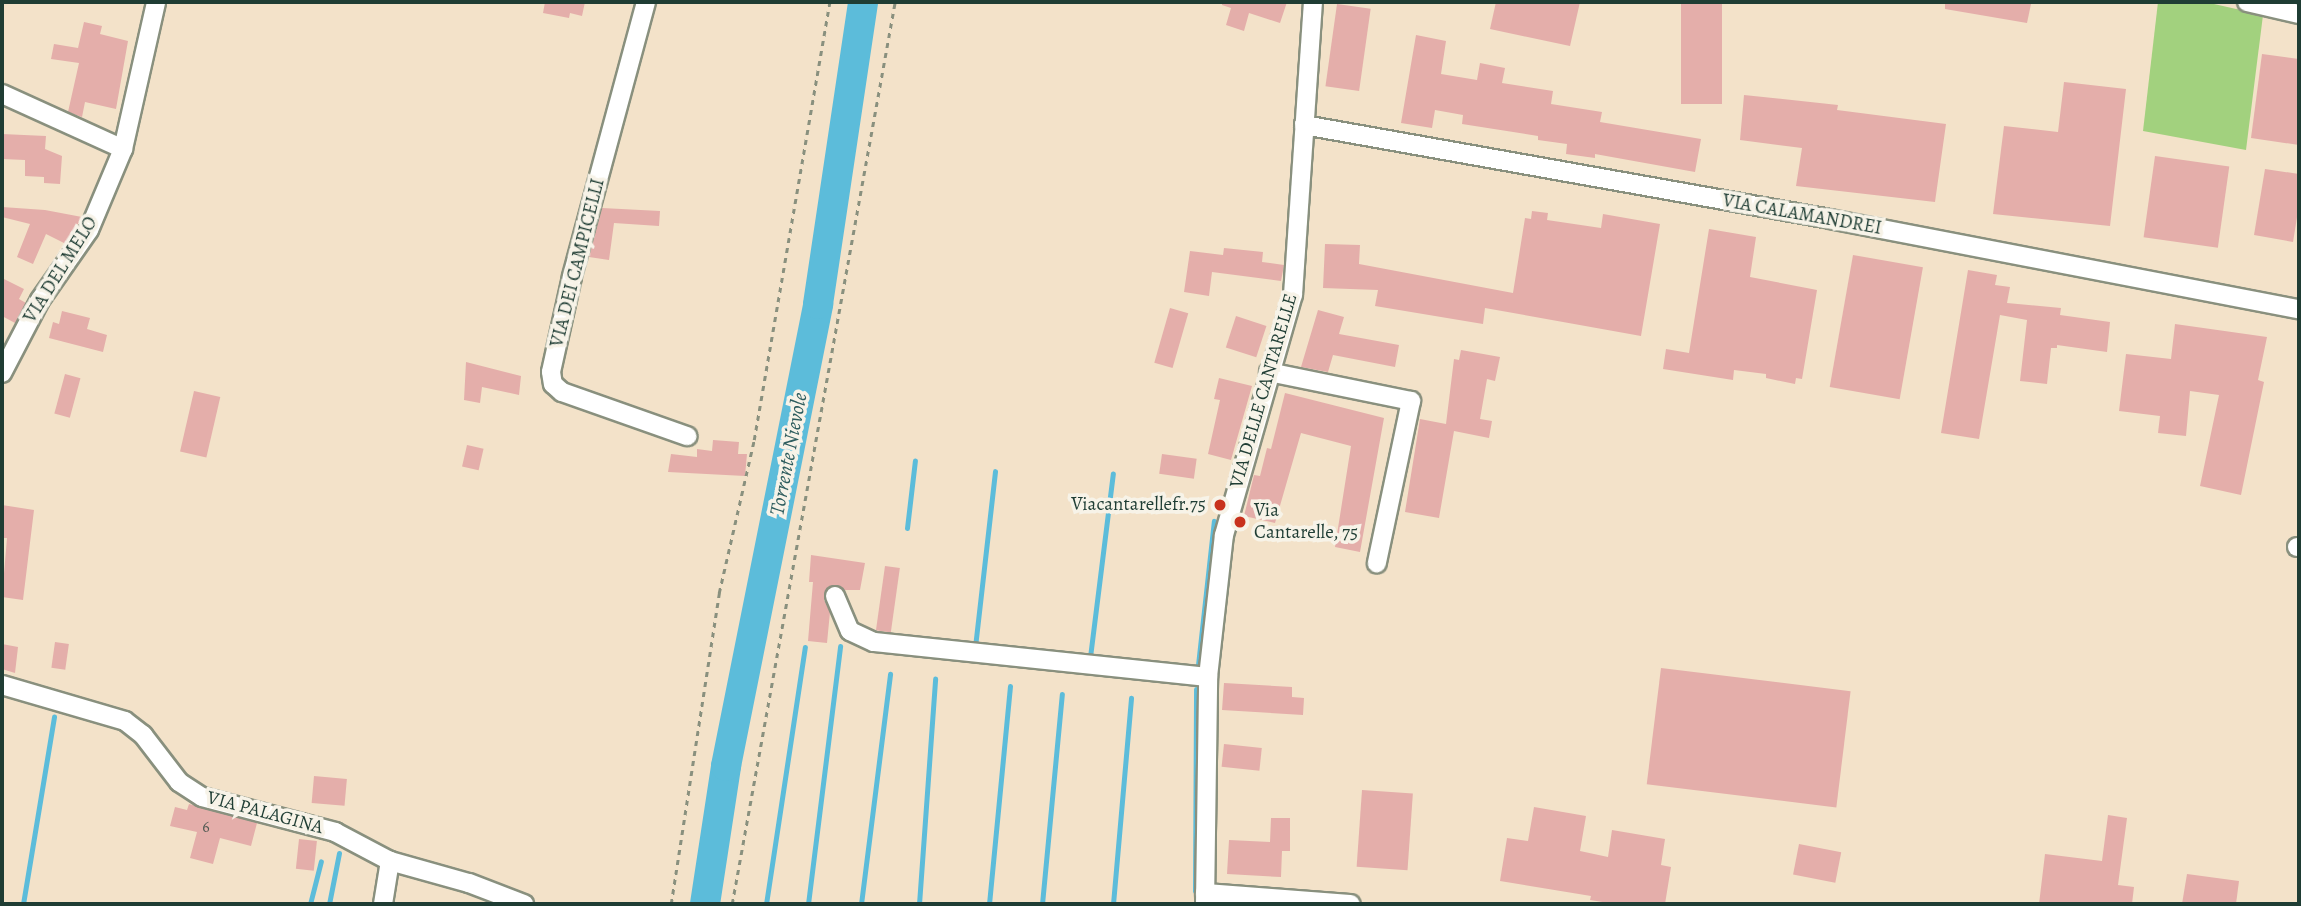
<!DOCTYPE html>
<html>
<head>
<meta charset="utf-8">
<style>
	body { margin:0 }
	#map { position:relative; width:2301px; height:906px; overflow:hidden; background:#f3e2c9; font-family:Alegreya,serif }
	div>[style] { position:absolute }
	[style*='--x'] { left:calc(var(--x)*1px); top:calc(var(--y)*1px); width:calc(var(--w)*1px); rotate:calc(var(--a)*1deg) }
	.green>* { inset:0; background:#a2d17e }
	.stream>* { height:5px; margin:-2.5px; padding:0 2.5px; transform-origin:2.5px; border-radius:2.5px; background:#5cbcda }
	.river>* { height:30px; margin:-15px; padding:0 15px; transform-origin:15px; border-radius:15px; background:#5cbcda }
	.building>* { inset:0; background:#e4aeaa; transform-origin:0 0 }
	.path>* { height:2.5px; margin-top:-1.25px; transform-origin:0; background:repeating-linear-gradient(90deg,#89907e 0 5px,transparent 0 10px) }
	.roads { filter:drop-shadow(2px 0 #89907e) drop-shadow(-2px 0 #89907e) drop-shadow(0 2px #89907e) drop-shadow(0 -2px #89907e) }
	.street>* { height:18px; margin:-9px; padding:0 9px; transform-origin:9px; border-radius:9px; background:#fff }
	.dots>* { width:19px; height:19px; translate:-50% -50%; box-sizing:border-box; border:4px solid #f7f3e8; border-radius:50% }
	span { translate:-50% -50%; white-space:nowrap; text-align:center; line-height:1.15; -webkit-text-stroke:7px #f7f3e8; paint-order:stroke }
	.number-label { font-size:16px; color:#505952 }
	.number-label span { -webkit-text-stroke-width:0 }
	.street-label { font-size:19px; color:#1f3d34 }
	.poi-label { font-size:19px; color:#1f3d34 }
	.right { translate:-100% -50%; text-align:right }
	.left { translate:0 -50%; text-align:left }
	.water-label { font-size:21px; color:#2e5d5e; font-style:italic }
	.frame { position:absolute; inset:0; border:4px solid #1f3d34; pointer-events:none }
</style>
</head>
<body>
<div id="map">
	<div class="green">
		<div style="clip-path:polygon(2158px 2px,2205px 2px,2263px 15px,2246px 150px,2143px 131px)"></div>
	</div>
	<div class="stream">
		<div style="--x:907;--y:528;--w:68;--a:-83.3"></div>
		<div style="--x:975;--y:647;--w:177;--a:-83.5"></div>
		<div style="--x:1090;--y:657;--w:185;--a:-82.9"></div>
		<div style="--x:1198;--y:665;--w:145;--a:-83.7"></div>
		<div style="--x:1195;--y:891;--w:202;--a:-89.7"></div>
		<div style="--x:23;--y:904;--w:190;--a:-80.6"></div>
		<div style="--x:310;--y:904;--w:44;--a:-75.7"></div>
		<div style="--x:329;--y:904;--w:52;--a:-78.9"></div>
		<div style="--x:766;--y:904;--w:260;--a:-81.4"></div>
		<div style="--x:808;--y:904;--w:260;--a:-82.9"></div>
		<div style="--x:861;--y:904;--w:232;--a:-82.8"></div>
		<div style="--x:919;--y:904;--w:226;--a:-85.9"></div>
		<div style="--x:989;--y:904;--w:219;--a:-84.5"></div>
		<div style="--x:1042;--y:904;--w:211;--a:-84.6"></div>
		<div style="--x:1113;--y:904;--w:207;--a:-85"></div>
	</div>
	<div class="river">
		<div style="--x:705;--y:904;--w:140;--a:-81.3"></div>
		<div style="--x:726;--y:766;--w:471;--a:-78.7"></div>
		<div style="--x:818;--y:304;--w:305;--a:-81.5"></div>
	</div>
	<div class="building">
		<div style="clip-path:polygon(545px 2px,585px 2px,582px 16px,570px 13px,569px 18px,543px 13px)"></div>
		<div style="clip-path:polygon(1222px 2px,1287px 2px,1280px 23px,1249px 13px,1244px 31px,1226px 25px,1231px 8px,1222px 5px)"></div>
		<div style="clip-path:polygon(1496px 2px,1580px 2px,1570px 46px,1490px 29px)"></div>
		<div style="left:1681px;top:2px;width:41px;height:102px"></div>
		<div style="clip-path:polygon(1945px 2px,2020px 2px,2031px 4px,2027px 23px,1945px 9px)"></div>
		<div style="left:1337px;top:4px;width:34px;height:83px;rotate:8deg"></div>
		<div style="clip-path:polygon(84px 22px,102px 26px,100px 34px,128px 41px,116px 109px,85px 102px,82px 117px,68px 112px,79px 63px,51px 59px,54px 44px,78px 48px)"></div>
		<div style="clip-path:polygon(1416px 35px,1446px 41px,1441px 74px,1477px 80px,1480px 63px,1505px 68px,1502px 83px,1553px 91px,1551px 104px,1602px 112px,1600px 122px,1701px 139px,1695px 172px,1595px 154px,1595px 158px,1566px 154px,1567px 144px,1538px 140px,1538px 136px,1462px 124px,1463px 115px,1435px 110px,1432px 128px,1401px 123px)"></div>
		<div style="clip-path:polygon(2262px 54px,2299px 59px,2299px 145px,2251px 138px)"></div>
		<div style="clip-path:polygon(2064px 82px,2126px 89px,2110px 226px,1993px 214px,2004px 126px,2058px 132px)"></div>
		<div style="clip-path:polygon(1744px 95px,1838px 105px,1837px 110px,1946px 124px,1935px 202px,1796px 186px,1802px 148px,1740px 140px)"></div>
		<div style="clip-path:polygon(2px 134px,46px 136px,45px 149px,62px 156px,60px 184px,44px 183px,44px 177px,25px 176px,25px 160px,2px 159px)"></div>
		<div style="left:2155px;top:156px;width:75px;height:82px;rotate:8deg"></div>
		<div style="clip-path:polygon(2265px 169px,2299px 174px,2299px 205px,2293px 242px,2254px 235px)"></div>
		<div style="clip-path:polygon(2px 207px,45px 210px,82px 217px,66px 244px,46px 234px,33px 264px,17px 257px,30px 224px,2px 217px)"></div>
		<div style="clip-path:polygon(602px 208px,660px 211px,659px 226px,614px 223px,609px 260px,589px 257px)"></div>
		<div style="clip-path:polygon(1532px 211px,1548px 213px,1547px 220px,1601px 228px,1603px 214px,1660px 224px,1641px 336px,1485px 308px,1483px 324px,1375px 306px,1378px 290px,1323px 288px,1325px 244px,1360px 245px,1359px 264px,1513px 293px,1525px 218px,1531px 219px)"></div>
		<div style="clip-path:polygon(1709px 229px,1756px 237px,1750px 277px,1817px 290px,1802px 379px,1796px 378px,1795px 384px,1766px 378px,1766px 374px,1734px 370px,1733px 380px,1663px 369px,1666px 349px,1689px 353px)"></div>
		<div style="clip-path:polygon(1224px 248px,1263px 252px,1262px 262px,1284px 265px,1281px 281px,1212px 272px,1209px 296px,1184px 292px,1190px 251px,1223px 255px)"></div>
		<div style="left:1853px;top:255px;width:71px;height:134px;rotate:10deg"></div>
		<div style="clip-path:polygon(1968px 270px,1997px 275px,1995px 285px,2010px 287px,2007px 303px,2061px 308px,2060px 315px,2110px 322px,2107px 352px,2057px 345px,2057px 348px,2051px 348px,2047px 384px,2020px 381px,2027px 320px,2000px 315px,1979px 439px,1941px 433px)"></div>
		<div style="clip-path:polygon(2px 278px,24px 289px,19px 299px,26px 303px,15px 323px,2px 316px)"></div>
		<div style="left:1170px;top:308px;width:19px;height:57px;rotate:16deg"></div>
		<div style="clip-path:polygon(1318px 310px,1344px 317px,1339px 334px,1399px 345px,1395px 367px,1333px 355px,1328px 372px,1301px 367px)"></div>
		<div style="clip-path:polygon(62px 311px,90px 318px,87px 329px,107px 335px,103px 352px,49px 338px,53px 322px,59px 324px)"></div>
		<div style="left:1236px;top:316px;width:32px;height:33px;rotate:18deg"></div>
		<div style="clip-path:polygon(2175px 324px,2267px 337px,2258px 380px,2264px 382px,2241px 495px,2200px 486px,2219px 395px,2190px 391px,2186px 436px,2158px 433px,2160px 416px,2119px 411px,2126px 354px,2171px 359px)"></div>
		<div style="clip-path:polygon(1461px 350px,1500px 357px,1495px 381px,1487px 379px,1480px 419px,1492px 421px,1489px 438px,1454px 431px,1439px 518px,1405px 512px,1420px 419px,1446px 424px,1454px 359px,1459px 360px)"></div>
		<div style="clip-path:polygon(466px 362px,521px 376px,519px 395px,482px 387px,480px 403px,464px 400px)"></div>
		<div style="left:65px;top:374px;width:16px;height:41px;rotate:15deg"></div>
		<div style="clip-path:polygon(1219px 378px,1252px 386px,1231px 460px,1208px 454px,1220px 400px,1214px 399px)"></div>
		<div style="left:194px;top:391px;width:27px;height:62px;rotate:13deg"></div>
		<div style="clip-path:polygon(1285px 393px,1384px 418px,1360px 552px,1335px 547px,1351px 446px,1301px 433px,1275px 523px,1244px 516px,1254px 475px,1260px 476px,1267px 448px,1271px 449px)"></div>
		<div style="clip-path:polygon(713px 440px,739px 442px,738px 454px,747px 454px,745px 476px,668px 472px,671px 454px,697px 457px,697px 449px,712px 451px)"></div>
		<div style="left:467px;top:445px;width:17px;height:22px;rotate:13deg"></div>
		<div style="left:1162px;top:454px;width:35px;height:20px;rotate:8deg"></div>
		<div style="clip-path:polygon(2px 505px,34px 510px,23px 600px,2px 597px,7px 538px,2px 538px)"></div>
		<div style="clip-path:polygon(811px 555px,865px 563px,860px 590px,844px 590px,836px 585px,826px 590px,824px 600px,830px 612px,827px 643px,808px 641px,813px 582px,809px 582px)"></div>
		<div style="left:885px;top:566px;width:15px;height:65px;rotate:8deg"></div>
		<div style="left:55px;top:642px;width:14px;height:26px;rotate:8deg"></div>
		<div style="clip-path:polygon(2px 644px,18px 647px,15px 673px,2px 669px)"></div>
		<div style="left:1661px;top:668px;width:191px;height:117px;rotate:7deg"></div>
		<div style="clip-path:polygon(1224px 683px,1292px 687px,1292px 697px,1304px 698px,1303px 715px,1222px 710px)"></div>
		<div style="left:1224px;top:744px;width:38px;height:23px;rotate:6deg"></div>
		<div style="left:314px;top:776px;width:33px;height:27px;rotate:5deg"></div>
		<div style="left:1362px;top:790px;width:51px;height:77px;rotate:4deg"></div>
		<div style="clip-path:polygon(189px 804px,257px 823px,251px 846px,220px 838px,213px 864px,190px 858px,197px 832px,170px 826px,175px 807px,187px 810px)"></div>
		<div style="clip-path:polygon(1534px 807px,1586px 816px,1580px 851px,1608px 857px,1612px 830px,1665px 839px,1661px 865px,1671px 867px,1665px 904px,1615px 904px,1590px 900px,1591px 896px,1500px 881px,1507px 838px,1528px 841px)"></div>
		<div style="clip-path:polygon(2108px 815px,2127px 818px,2118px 885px,2134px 887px,2132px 904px,2039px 904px,2045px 854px,2102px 861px)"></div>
		<div style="clip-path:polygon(1271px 818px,1290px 818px,1290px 851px,1282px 851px,1281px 877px,1227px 874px,1229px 840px,1270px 842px)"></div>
		<div style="left:299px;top:839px;width:18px;height:30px;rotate:6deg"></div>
		<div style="left:1799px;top:844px;width:43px;height:31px;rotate:11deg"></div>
		<div style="clip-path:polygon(2187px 874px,2239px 881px,2236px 904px,2182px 904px)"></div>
	</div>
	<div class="path">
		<div style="--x:671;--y:904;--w:315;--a:-81.2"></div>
		<div style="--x:719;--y:593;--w:157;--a:-77.1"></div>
		<div style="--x:754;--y:440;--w:445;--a:-80.2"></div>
		<div style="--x:732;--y:904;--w:917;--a:-79.76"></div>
	</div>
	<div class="roads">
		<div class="street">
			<div style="--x:646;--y:2;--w:285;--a:105.1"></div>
			<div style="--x:572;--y:277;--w:97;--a:102.5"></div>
			<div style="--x:551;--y:372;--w:12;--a:81"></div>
			<div style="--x:553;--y:384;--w:12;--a:42"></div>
			<div style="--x:562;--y:392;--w:133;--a:19.4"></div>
			<div style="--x:2247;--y:2;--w:53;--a:13"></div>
			<div style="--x:2;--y:94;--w:133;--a:24.4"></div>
			<div style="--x:1304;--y:125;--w:534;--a:10.13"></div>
			<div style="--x:1830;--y:219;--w:478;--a:10.9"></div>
			<div style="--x:1269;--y:372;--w:145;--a:11.5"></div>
			<div style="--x:1411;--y:401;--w:166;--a:101.9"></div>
			<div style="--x:2;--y:373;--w:82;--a:-62.5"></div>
			<div style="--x:40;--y:300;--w:85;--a:-55"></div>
			<div style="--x:89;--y:230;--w:88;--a:-67.2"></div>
			<div style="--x:123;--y:149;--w:151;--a:-77.3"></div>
			<div style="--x:2297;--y:547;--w:2;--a:0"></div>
			<div style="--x:835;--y:596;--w:38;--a:67"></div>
			<div style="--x:850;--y:631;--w:26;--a:25"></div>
			<div style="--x:874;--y:642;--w:336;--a:6"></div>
			<div style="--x:2;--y:685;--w:128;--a:16.3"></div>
			<div style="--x:125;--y:721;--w:23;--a:38"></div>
			<div style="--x:143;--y:735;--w:59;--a:52.5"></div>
			<div style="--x:179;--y:782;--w:27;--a:33"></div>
			<div style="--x:202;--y:797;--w:138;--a:14.7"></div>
			<div style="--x:335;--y:832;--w:62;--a:27.8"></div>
			<div style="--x:390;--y:861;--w:82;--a:15.6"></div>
			<div style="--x:469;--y:883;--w:59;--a:20.9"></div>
			<div style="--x:1205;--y:893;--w:146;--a:4.3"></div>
			<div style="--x:383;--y:904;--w:44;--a:-80.8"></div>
			<div style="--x:1205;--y:904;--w:227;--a:-89.2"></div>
			<div style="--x:1208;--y:677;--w:143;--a:-83.6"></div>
			<div style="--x:1224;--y:535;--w:250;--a:-74"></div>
			<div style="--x:1293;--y:295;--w:294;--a:-86.1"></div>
		</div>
	</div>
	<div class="dots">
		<div style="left:1220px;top:505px;background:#c8321e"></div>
		<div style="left:1240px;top:522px;background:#c8321e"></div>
	</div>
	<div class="number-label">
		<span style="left:206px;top:827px">6</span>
	</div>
	<div class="street-label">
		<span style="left:1802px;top:215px;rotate:10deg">VIA CALAMANDREI</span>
		<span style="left:578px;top:263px;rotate:-76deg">VIA DEI CAMPICELLI</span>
		<span style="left:61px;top:270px;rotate:-58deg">VIA DEL MELO</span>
		<span style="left:1264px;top:391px;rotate:-74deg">VIA DELLE CANTARELLE</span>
		<span style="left:265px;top:813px;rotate:15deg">VIA PALAGINA</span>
	</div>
	<div class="poi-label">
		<span class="right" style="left:1206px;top:505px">Viacantarellefr.75</span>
		<span class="left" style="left:1254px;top:522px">Via<br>Cantarelle, 75</span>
	</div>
	<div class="water-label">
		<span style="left:788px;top:454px;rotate:-79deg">Torrente Nievole</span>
	</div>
	<div class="frame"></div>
</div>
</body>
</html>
